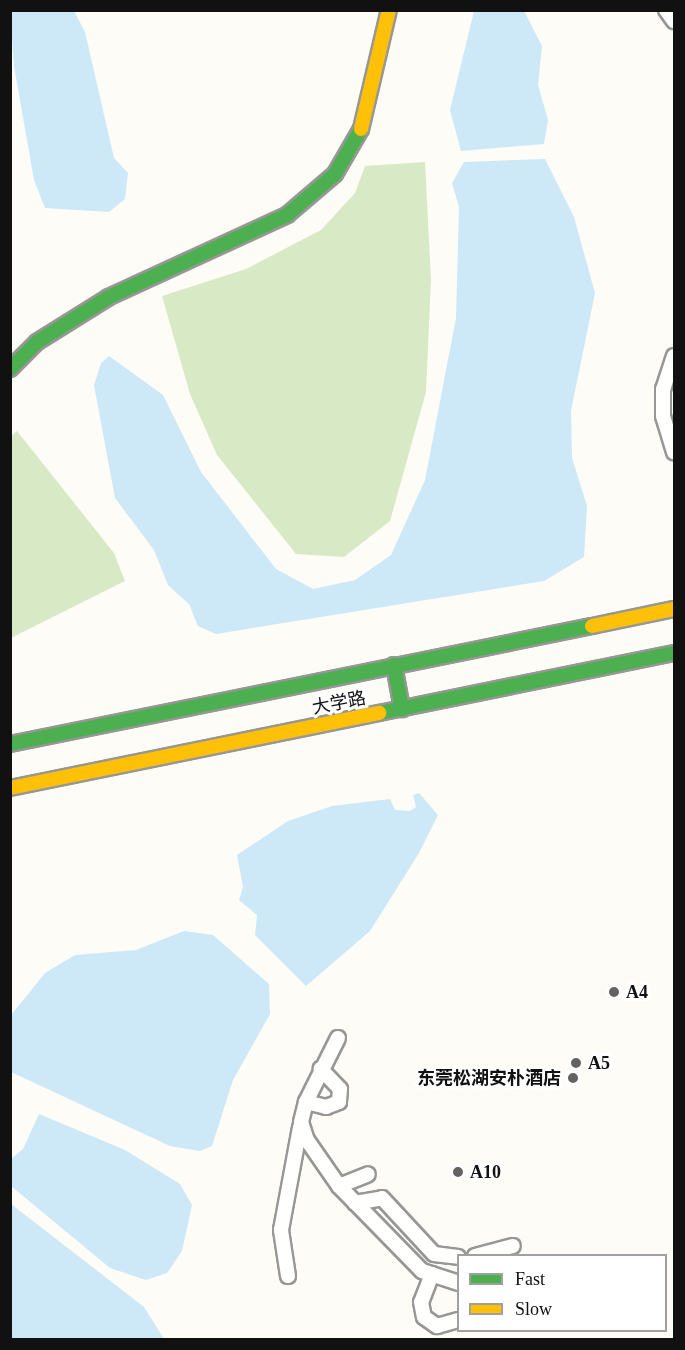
<!DOCTYPE html>
<html>
<head>
<meta charset="utf-8">
<style>
	body { margin:0 }
	#map { position:relative; width:685px; height:1350px; overflow:hidden; background:#fdfcf7; font-family:"Times New Roman","Noto Sans SC",serif }
	div>[style] { position:absolute }
	[style*='--x'] { left:calc(var(--x)*1px); top:calc(var(--y)*1px); width:calc(var(--w)*1px); rotate:calc(var(--a)*1deg) }
	.forest>* { inset:0; background:#d8eac5 }
	.water>* { inset:0; background:#cde8f7 }
	.roads { filter:drop-shadow(2px 0 #979795) drop-shadow(-2px 0 #979795) drop-shadow(0 2px #979795) drop-shadow(0 -2px #979795) }
	.street>* { height:14px; margin:-7px; padding:0 7px; transform-origin:7px; border-radius:7px; background:#fffffe }
	.fast>* { height:14px; margin:-7px; padding:0 7px; transform-origin:7px; border-radius:7px; background:#4caf50 }
	.slow>* { height:14px; margin:-7px; padding:0 7px; transform-origin:7px; border-radius:7px; background:#ffc107 }
	.dots>* { width:16px; height:16px; translate:-50% -50%; box-sizing:border-box; border:3px solid #fff; border-radius:50% }
	span { translate:-50% -50%; white-space:nowrap; text-align:center; line-height:1.15; -webkit-text-stroke:6px #fff; paint-order:stroke }
	.street-label { font-size:18px; color:#111 }
	.poi-label { font-size:18px; color:#111; font-weight:700 }
	.left { translate:0 -50%; text-align:left }
	.right { translate:-100% -50%; text-align:right }
	.frame { position:absolute; inset:0; border:12px solid #111; pointer-events:none }
	.legend { position:absolute; left:457px; top:1254px; width:210px; height:78px; box-sizing:border-box; background:#fff; border:2px solid #a0a0a0; margin:0; padding:8px 10px; list-style:none; font-size:18px; color:#111 }
	.legend li { display:flex; align-items:center; gap:12px; height:30px }
	.legend b { width:30px; border:2px solid #a0a0a0 }
</style>
</head>
<body>
<div id="map">
	<div class="forest">
		<div style="clip-path:polygon(425px 162px,431px 280px,426px 392px,390px 521px,344px 557px,296px 554px,217px 455px,190px 394px,162px 296px,246px 269px,321px 230px,355px 193px,365px 166px)"></div>
		<div style="clip-path:polygon(17px 431px,114px 553px,125px 581px,11px 638px,10px 437px)"></div>
	</div>
	<div class="water">
		<div style="clip-path:polygon(10px 11px,74px 11px,85px 32px,114px 158px,128px 173px,125px 199px,109px 212px,45px 208px,34px 180px,14px 66px)"></div>
		<div style="clip-path:polygon(474px 11px,524px 11px,542px 46px,538px 85px,548px 120px,544px 144px,461px 151px,450px 110px)"></div>
		<div style="clip-path:polygon(545px 159px,574px 217px,595px 293px,571px 411px,572px 458px,587px 506px,584px 557px,544px 581px,216px 634px,198px 626px,189px 604px,168px 585px,154px 550px,115px 498px,94px 385px,101px 363px,109px 356px,163px 395px,201px 472px,276px 569px,313px 589px,355px 580px,391px 555px,425px 480px,456px 318px,459px 207px,452px 183px,464px 162px)"></div>
		<div style="clip-path:polygon(419px 793px,438px 815px,419px 853px,370px 931px,306px 986px,255px 935px,257px 915px,239px 900px,243px 887px,237px 855px,288px 821px,332px 806px,390px 799px,395px 810px,410px 811px,416px 807px,413px 795px)"></div>
		<div style="clip-path:polygon(184px 931px,213px 935px,269px 984px,270px 1014px,233px 1080px,212px 1146px,200px 1151px,170px 1146px,11px 1072px,11px 1015px,45px 973px,75px 955px,136px 950px)"></div>
		<div style="clip-path:polygon(39px 1114px,125px 1150px,180px 1184px,192px 1205px,182px 1251px,167px 1273px,146px 1280px,110px 1268px,11px 1186px,11px 1159px,23px 1149px)"></div>
		<div style="clip-path:polygon(11px 1204px,144px 1307px,164px 1339px,11px 1339px)"></div>
	</div>
	<div class="roads">
		<div class="street">
			<div style="--x:666;--y:10;--w:14;--a:54"></div>
			<div style="--x:674;--y:356;--w:35;--a:108"></div>
			<div style="--x:663;--y:389;--w:27;--a:90"></div>
			<div style="--x:663;--y:416;--w:38;--a:73"></div>
			<div style="--x:338;--y:1038;--w:72;--a:116.6"></div>
			<div style="--x:306;--y:1102;--w:21;--a:104"></div>
			<div style="--x:301;--y:1122;--w:19;--a:72"></div>
			<div style="--x:307;--y:1140;--w:56;--a:55.2"></div>
			<div style="--x:339;--y:1186;--w:119;--a:45.7"></div>
			<div style="--x:422;--y:1271;--w:38;--a:18"></div>
			<div style="--x:306;--y:1102;--w:21;--a:14"></div>
			<div style="--x:326;--y:1107;--w:14;--a:-21"></div>
			<div style="--x:339;--y:1102;--w:13;--a:-86"></div>
			<div style="--x:340;--y:1089;--w:28;--a:-134"></div>
			<div style="--x:339;--y:1186;--w:31;--a:-22"></div>
			<div style="--x:355;--y:1203;--w:27;--a:-10"></div>
			<div style="--x:382;--y:1198;--w:76;--a:47.1"></div>
			<div style="--x:434;--y:1254;--w:24;--a:7"></div>
			<div style="--x:475;--y:1256;--w:39;--a:-15"></div>
			<div style="--x:432;--y:1274;--w:30;--a:111"></div>
			<div style="--x:421;--y:1302;--w:15;--a:79"></div>
			<div style="--x:424;--y:1317;--w:16;--a:35"></div>
			<div style="--x:437;--y:1326;--w:22;--a:-16"></div>
			<div style="--x:288;--y:1276;--w:47;--a:-98.7"></div>
			<div style="--x:281;--y:1230;--w:105;--a:-79.5"></div>
		</div>
		<div class="fast">
			<div style="--x:10;--y:369;--w:38;--a:-45"></div>
			<div style="--x:37;--y:342;--w:85;--a:-32"></div>
			<div style="--x:109;--y:297;--w:196;--a:-24.7"></div>
			<div style="--x:287;--y:215;--w:63;--a:-40.5"></div>
			<div style="--x:335;--y:174;--w:52;--a:-60"></div>
			<div style="--x:394;--y:665;--w:45;--a:79.7"></div>
			<div style="--x:379;--y:713;--w:301;--a:-11.5"></div>
			<div style="--x:10;--y:744;--w:594;--a:-11.46"></div>
		</div>
		<div class="slow">
			<div style="--x:361;--y:129;--w:122;--a:-76.8"></div>
			<div style="--x:592;--y:626;--w:84;--a:-11.7"></div>
			<div style="--x:10;--y:788;--w:377;--a:-11.5"></div>
		</div>
	</div>
	<div class="dots">
		<div style="left:614px;top:992px;background:#646362"></div>
		<div style="left:576px;top:1063px;background:#646362"></div>
		<div style="left:573px;top:1078px;background:#646362"></div>
		<div style="left:458px;top:1172px;background:#646362"></div>
	</div>
	<div class="street-label">
		<span style="left:339px;top:703px;rotate:-11deg">大学路</span>
	</div>
	<div class="poi-label">
		<span class="left" style="left:626px;top:992px">A4</span>
		<span class="left" style="left:588px;top:1063px">A5</span>
		<span class="right" style="left:561px;top:1078px">东莞松湖安朴酒店</span>
		<span class="left" style="left:470px;top:1172px">A10</span>
	</div>
	<div class="frame"></div>
	<ul class="legend">
	<li><b style="height:8px;background:#4caf50"></b>Fast</li>
	<li><b style="height:8px;background:#ffc107"></b>Slow</li>
	</ul>
</div>
</body>
</html>
